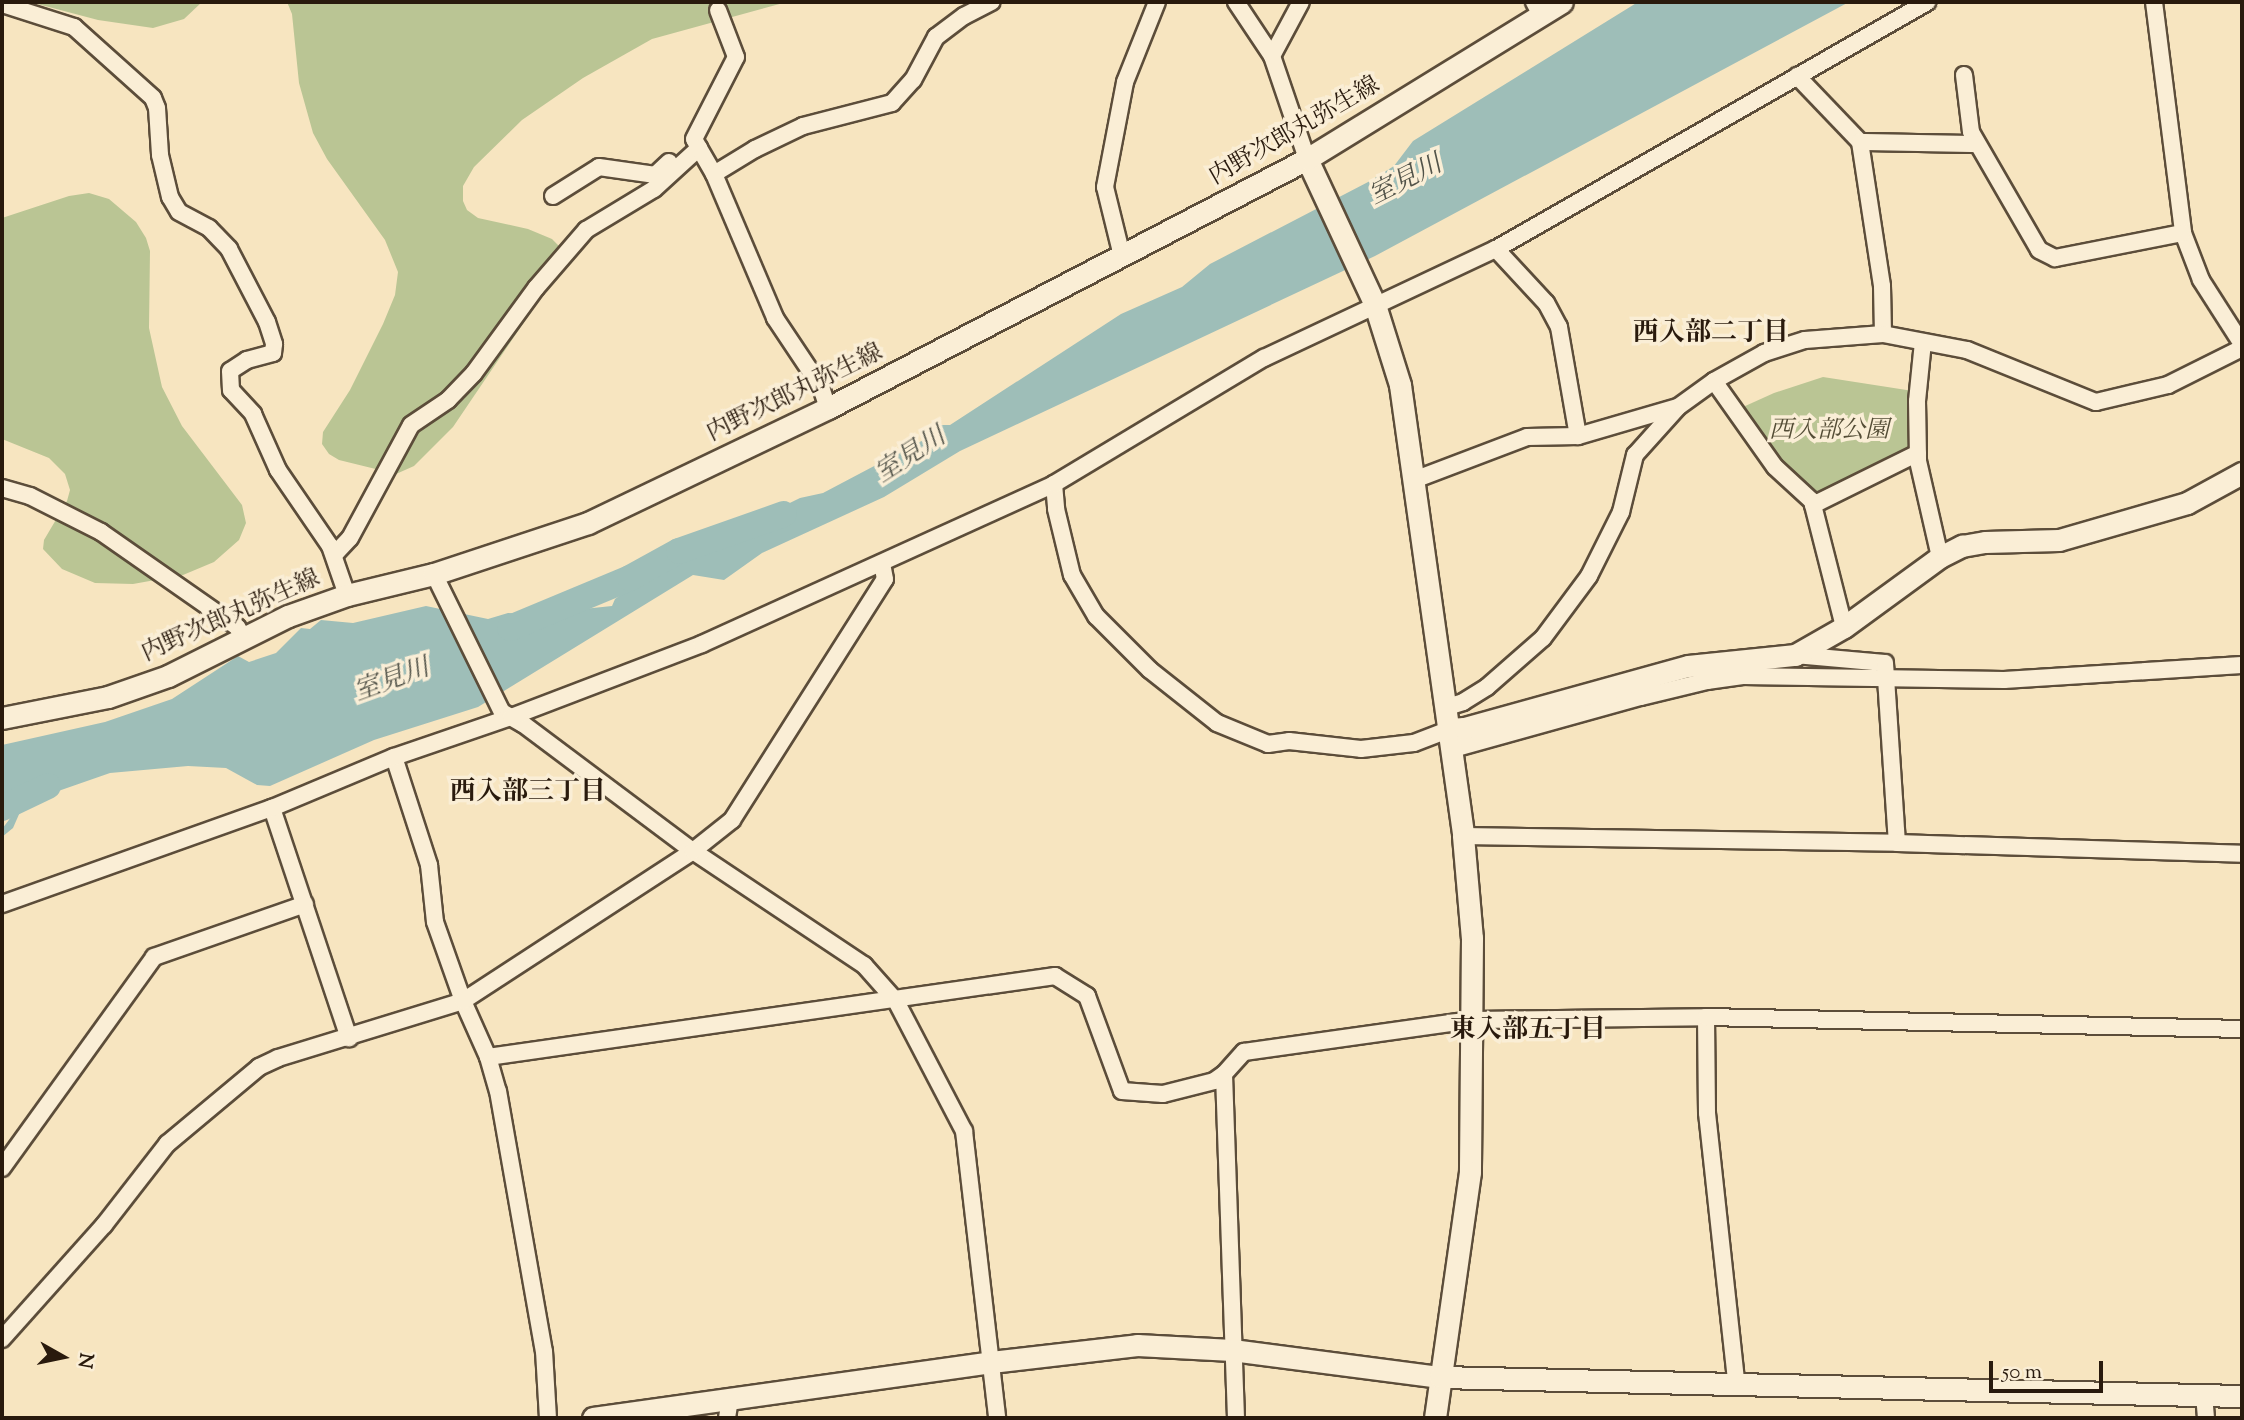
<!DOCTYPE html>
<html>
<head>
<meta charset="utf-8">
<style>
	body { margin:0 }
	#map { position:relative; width:2244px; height:1420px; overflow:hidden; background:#f7e5c0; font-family:"Sorts Mill Goudy","Noto Serif JP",serif }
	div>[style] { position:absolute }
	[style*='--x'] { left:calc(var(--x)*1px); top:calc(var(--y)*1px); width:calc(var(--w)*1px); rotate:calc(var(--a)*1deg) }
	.green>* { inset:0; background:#bac594 }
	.water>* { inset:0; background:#9ebeb8 }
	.river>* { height:26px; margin:-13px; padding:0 13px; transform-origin:13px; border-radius:13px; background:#9ebeb8 }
	.roads { filter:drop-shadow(2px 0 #5c4d3a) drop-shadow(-2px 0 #5c4d3a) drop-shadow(0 2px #5c4d3a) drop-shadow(0 -2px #5c4d3a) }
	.street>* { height:16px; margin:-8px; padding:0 8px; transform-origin:8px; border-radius:8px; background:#faeed6 }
	.secondary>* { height:21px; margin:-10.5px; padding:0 10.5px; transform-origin:10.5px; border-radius:10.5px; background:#faeed6 }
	span { translate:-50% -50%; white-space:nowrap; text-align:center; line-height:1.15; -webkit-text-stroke:7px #faeed6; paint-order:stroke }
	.street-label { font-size:24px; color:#291a0d }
	.park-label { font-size:24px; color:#544d36; font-style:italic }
	.water-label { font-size:26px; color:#525349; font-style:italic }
	.neighbourhood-label { font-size:26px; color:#291a0d; font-weight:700 }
	.frame { position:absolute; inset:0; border:4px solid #291a0d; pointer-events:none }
	.north { position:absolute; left:28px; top:1322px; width:70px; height:70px; -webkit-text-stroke:5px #faeed6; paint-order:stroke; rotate:99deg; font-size:19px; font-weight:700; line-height:28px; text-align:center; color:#291a0d }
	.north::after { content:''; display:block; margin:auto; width:24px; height:32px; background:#291a0d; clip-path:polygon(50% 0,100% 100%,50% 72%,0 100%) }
	.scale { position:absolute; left:1989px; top:1361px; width:114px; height:32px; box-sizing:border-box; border:4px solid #291a0d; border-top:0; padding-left:9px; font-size:21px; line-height:24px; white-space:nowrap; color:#291a0d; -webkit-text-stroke:5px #faeed6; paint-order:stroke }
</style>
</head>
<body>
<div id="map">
	<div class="green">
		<div style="clip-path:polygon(30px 2px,202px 2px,184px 19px,153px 28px,98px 20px)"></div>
		<div style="clip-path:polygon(287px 2px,787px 2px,652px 39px,583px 78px,522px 120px,474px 167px,463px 186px,463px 201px,467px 210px,478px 218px,528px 229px,552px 239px,562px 249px,562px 266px,453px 427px,414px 466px,396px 474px,339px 460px,329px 454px,322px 444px,323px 432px,350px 390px,383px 324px,395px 295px,398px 272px,385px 240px,327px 159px,313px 133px,299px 83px,292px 14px)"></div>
		<div style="clip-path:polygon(89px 193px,109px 199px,136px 222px,146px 238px,150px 251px,149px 328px,162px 387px,182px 426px,242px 505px,246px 523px,239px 540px,214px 562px,183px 575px,133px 584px,95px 583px,62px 569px,43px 549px,44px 540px,67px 501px,70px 490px,65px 474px,49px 458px,2px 439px,2px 218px,69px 196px)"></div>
		<div style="clip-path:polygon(1823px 377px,1913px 391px,1912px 449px,1822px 497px,1781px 463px,1743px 407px,1774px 393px)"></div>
	</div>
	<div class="water">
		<div style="clip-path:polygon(1638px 2px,1849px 2px,1375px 256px,960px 451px,884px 497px,762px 553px,724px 580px,693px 575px,478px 707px,374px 740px,270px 786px,257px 785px,226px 768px,188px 766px,110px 773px,44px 796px,20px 812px,13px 828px,2px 837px,2px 829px,18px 808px,12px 796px,2px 798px,2px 745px,105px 722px,172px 699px,238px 656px,249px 662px,276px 653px,301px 628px,310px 629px,321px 620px,353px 623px,426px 606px,488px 619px,508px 613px,560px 615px,564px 611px,612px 606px,615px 599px,669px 560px,710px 549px,751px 532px,753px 521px,761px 517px,800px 498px,823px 493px,931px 436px,937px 425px,950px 425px,1121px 314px,1182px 287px,1210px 264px,1370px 181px,1394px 166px,1413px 141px)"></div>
	</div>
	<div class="river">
		<div style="--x:510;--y:628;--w:130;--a:-22.6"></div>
		<div style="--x:630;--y:578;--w:56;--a:-28.9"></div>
		<div style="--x:679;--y:551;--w:111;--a:-19.4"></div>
		<div style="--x:2;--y:808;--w:51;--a:-25.6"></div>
	</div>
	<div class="roads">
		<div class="street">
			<div style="--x:1236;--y:2;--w:65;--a:56.3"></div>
			<div style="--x:1272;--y:56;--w:109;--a:71.2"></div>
			<div style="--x:1534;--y:2;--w:15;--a:62"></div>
			<div style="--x:2154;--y:2;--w:233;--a:82.8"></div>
			<div style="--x:2183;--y:233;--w:50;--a:69"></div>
			<div style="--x:2201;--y:280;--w:76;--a:57.4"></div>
			<div style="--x:2;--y:4;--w:76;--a:17.7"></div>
			<div style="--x:74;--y:27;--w:106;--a:41.9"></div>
			<div style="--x:153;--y:98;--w:11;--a:68"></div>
			<div style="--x:157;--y:108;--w:47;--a:86.3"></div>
			<div style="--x:160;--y:155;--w:43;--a:76.6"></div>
			<div style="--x:170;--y:197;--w:17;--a:59"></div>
			<div style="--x:179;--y:212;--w:34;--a:28"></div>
			<div style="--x:209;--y:228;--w:29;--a:46"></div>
			<div style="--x:229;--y:249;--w:82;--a:62.5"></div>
			<div style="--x:267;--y:322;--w:23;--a:72"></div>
			<div style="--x:274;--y:344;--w:9;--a:96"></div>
			<div style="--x:273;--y:353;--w:27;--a:165"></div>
			<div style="--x:247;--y:360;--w:20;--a:147"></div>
			<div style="--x:230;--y:371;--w:19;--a:87"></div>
			<div style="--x:231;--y:390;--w:33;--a:47"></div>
			<div style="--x:253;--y:414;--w:61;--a:65.9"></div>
			<div style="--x:278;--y:470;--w:92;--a:55.6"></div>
			<div style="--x:330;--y:546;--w:52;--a:70.9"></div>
			<div style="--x:1272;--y:56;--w:61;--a:-61.8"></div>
			<div style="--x:1964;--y:75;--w:57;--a:83"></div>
			<div style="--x:1971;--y:132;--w:136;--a:60"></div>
			<div style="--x:2039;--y:250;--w:18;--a:27"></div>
			<div style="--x:2055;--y:258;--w:130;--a:-11.1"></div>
			<div style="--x:1797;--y:76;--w:91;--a:46.3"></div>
			<div style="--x:1860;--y:142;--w:146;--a:81.3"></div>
			<div style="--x:1882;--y:286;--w:48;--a:88.8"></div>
			<div style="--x:1860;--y:142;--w:116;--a:1"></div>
			<div style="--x:699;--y:148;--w:10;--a:-119"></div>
			<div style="--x:694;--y:139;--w:92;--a:-62.9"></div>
			<div style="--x:736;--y:57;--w:50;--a:-111"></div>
			<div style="--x:714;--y:174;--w:48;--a:-31.4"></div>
			<div style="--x:755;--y:149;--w:53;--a:-25.6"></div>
			<div style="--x:803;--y:126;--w:92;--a:-14.5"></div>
			<div style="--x:892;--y:103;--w:31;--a:-48"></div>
			<div style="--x:913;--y:80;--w:49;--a:-61.9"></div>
			<div style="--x:936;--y:37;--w:35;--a:-37"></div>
			<div style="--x:964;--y:16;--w:31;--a:-27"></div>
			<div style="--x:553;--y:196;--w:54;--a:-32.2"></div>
			<div style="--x:599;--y:167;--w:57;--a:8.1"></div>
			<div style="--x:655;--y:175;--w:19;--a:-43"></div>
			<div style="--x:1122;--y:256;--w:71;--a:-103.8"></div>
			<div style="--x:1105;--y:187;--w:107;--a:-79.2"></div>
			<div style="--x:1125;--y:82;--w:86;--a:-68.2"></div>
			<div style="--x:1923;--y:342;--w:59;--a:95.8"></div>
			<div style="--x:1917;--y:401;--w:60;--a:89"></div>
			<div style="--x:1918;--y:461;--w:98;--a:77.1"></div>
			<div style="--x:1714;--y:381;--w:105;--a:54.7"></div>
			<div style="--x:1775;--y:467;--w:50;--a:42.6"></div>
			<div style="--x:1812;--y:501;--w:130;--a:75.7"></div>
			<div style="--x:1578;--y:436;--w:103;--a:-16.3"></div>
			<div style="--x:1414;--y:480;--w:121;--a:-20.8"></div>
			<div style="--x:1527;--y:437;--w:51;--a:-1.1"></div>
			<div style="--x:1578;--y:436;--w:111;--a:-99.9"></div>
			<div style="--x:1559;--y:327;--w:27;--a:-118"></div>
			<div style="--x:1546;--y:303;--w:74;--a:-132.8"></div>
			<div style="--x:1054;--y:484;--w:25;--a:85"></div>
			<div style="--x:1056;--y:509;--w:68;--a:76.4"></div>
			<div style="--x:1072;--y:575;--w:48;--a:59.7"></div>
			<div style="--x:1096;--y:616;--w:76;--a:45"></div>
			<div style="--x:1150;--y:670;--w:85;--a:38.3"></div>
			<div style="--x:1217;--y:723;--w:55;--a:22.4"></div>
			<div style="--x:1268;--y:744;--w:21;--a:-8"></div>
			<div style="--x:1289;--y:741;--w:72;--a:6.3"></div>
			<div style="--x:1361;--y:749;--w:53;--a:-6.5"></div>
			<div style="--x:1414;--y:743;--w:39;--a:-21"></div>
			<div style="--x:2;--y:488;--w:29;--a:16"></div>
			<div style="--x:30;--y:496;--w:80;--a:26.9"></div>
			<div style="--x:101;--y:532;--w:166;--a:34.9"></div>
			<div style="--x:237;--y:627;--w:11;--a:56"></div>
			<div style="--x:1813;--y:505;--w:117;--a:-26.3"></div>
			<div style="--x:334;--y:555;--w:23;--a:-47"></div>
			<div style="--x:350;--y:538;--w:128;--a:-61.6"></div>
			<div style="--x:411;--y:425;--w:45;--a:-34"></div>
			<div style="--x:448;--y:400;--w:37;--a:-46"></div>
			<div style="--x:474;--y:373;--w:105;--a:-53.9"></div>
			<div style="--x:536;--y:288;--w:77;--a:-49.2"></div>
			<div style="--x:586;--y:230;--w:79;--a:-31.1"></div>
			<div style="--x:654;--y:189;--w:61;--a:-42.3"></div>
			<div style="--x:699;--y:148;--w:30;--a:60"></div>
			<div style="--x:714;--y:174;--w:156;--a:67"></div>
			<div style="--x:775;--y:318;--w:83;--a:56.3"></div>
			<div style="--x:821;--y:387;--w:22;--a:72"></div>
			<div style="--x:434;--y:574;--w:154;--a:63.8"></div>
			<div style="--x:502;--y:712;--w:24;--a:30"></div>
			<div style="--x:523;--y:724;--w:212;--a:36.8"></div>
			<div style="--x:693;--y:851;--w:206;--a:33.7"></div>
			<div style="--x:864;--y:965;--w:48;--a:48.4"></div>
			<div style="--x:896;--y:1001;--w:147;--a:62.4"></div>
			<div style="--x:964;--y:1131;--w:289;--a:83.4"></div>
			<div style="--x:1795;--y:655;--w:90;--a:5.1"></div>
			<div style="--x:1885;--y:663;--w:180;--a:86.2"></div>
			<div style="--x:1447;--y:707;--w:17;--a:-17"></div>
			<div style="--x:1463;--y:702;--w:28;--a:-32"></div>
			<div style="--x:1487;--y:687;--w:74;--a:-41.2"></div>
			<div style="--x:1543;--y:638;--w:77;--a:-53.4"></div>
			<div style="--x:1589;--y:576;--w:72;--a:-63.4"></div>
			<div style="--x:1621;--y:512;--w:59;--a:-76.2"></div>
			<div style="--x:1635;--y:455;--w:64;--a:-48.1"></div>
			<div style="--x:1678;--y:407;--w:44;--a:-35.8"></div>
			<div style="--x:1714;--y:381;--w:57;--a:-29.2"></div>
			<div style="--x:1764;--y:353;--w:43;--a:-17.6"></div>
			<div style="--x:1805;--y:340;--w:78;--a:-4.4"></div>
			<div style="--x:1883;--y:334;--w:86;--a:10.8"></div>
			<div style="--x:1967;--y:350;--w:139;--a:22"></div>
			<div style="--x:2096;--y:402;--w:74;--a:-13.3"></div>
			<div style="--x:2168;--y:385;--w:83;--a:-26.6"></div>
			<div style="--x:1453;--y:749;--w:195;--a:-15.5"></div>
			<div style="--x:1641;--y:697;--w:68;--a:-13.6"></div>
			<div style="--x:1707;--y:681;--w:36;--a:-8"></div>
			<div style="--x:1743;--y:676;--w:261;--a:0.9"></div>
			<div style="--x:2004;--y:680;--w:238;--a:-3.6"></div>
			<div style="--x:394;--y:757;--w:114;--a:72"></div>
			<div style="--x:429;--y:865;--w:57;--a:84"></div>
			<div style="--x:435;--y:922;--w:84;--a:70.5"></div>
			<div style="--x:463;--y:1001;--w:61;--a:65.9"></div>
			<div style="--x:488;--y:1057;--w:35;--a:74"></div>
			<div style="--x:498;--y:1091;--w:264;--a:80"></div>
			<div style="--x:544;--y:1351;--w:67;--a:86.6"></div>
			<div style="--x:272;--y:808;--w:243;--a:71.5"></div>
			<div style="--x:1463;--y:836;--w:434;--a:0.9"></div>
			<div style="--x:1897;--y:843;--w:345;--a:1.8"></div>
			<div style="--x:2;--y:904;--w:287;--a:-19.6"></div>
			<div style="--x:272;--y:808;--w:132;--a:-22.7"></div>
			<div style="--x:394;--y:757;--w:124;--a:-18.9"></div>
			<div style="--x:511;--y:717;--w:204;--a:-20.9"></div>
			<div style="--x:702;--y:644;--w:387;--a:-24.4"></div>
			<div style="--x:1054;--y:484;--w:245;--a:-31"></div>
			<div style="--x:1264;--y:358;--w:256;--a:-25.2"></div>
			<div style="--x:1496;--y:249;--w:497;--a:-29.8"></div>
			<div style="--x:1706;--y:1017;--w:96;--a:89.4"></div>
			<div style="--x:1707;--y:1113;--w:271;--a:83.8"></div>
			<div style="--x:488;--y:1057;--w:573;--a:-8.13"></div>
			<div style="--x:1055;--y:976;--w:38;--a:32"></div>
			<div style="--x:1087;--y:996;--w:101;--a:69.8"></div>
			<div style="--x:1122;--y:1091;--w:41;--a:4.2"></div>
			<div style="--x:1163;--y:1094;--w:53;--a:-14.3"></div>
			<div style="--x:1214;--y:1081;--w:12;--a:-35"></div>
			<div style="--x:2;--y:1168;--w:260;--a:-54.2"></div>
			<div style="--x:154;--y:957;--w:160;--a:-19.3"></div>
			<div style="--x:2;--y:1339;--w:153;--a:-48.2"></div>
			<div style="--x:104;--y:1225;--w:103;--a:-52.1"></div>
			<div style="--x:167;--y:1144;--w:120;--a:-39.9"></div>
			<div style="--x:259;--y:1067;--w:21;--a:-25"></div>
			<div style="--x:278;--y:1058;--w:194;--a:-17.1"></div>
			<div style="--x:463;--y:1001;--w:275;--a:-33.1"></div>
			<div style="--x:693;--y:851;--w:50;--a:-38.5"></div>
			<div style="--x:732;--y:820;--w:285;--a:-57.6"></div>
			<div style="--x:885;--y:579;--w:15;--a:-101"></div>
			<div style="--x:2204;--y:1395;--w:23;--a:85"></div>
			<div style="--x:727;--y:1418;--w:19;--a:-81"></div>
			<div style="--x:1236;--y:1418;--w:344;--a:-92"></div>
			<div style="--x:1224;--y:1074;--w:30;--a:-48"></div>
			<div style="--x:1244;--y:1052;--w:230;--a:-8"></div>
			<div style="--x:1472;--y:1020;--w:234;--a:-0.7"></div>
			<div style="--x:1706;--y:1017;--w:536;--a:1.28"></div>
		</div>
		<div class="secondary">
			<div style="--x:1307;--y:159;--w:161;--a:65"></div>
			<div style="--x:1375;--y:305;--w:84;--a:72.6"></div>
			<div style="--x:1400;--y:385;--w:455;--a:82"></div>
			<div style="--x:1463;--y:836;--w:102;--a:85"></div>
			<div style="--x:1472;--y:938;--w:234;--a:90.5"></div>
			<div style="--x:1470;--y:1172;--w:248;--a:98.1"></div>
			<div style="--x:2;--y:718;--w:108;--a:-11.2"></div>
			<div style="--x:108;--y:697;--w:64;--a:-19.3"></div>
			<div style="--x:168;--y:676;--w:134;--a:-26.6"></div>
			<div style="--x:288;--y:616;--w:63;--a:-19.6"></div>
			<div style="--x:347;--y:595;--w:89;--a:-13.6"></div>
			<div style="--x:434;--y:574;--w:162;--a:-18.3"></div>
			<div style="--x:588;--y:523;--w:266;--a:-25.6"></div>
			<div style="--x:828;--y:408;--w:540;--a:-27.47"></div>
			<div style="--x:1307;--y:159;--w:299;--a:-31.6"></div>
			<div style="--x:1450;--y:729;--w:14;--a:-4"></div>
			<div style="--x:1464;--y:728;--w:232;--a:-15.5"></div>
			<div style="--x:1688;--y:666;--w:108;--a:-5.9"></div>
			<div style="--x:1795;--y:655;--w:56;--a:-29.7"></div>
			<div style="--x:1844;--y:627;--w:119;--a:-36.1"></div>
			<div style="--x:1940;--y:557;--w:25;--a:-27"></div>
			<div style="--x:1962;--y:546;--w:23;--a:-10"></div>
			<div style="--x:1985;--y:542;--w:74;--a:-1.5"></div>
			<div style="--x:2059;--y:540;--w:133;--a:-16.1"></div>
			<div style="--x:2187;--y:503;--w:63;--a:-28.6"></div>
			<div style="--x:593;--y:1418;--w:402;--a:-8"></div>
			<div style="--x:991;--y:1362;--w:147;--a:-6.6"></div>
			<div style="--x:1137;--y:1345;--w:95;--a:3"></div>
			<div style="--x:1232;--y:1350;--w:210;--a:7.4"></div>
			<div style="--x:1440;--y:1377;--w:802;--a:1.36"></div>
		</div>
	</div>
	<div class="street-label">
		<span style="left:1295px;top:132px;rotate:-30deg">内野次郎丸弥生線</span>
		<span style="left:795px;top:394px;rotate:-26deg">内野次郎丸弥生線</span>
		<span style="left:231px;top:617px;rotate:-24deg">内野次郎丸弥生線</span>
	</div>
	<div class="park-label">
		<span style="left:1829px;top:432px">西入部公園</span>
	</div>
	<div class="water-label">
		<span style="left:1406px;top:181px;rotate:-27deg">室見川</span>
		<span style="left:911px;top:456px;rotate:-33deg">室見川</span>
		<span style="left:392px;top:681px;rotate:-20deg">室見川</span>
	</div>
	<div class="neighbourhood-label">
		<span style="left:1711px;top:334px">西入部二丁目</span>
		<span style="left:528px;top:793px">西入部三丁目</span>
		<span style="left:1528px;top:1031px">東入部五丁目</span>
	</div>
	<div class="frame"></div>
	<div class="north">N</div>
	<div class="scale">50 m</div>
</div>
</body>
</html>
